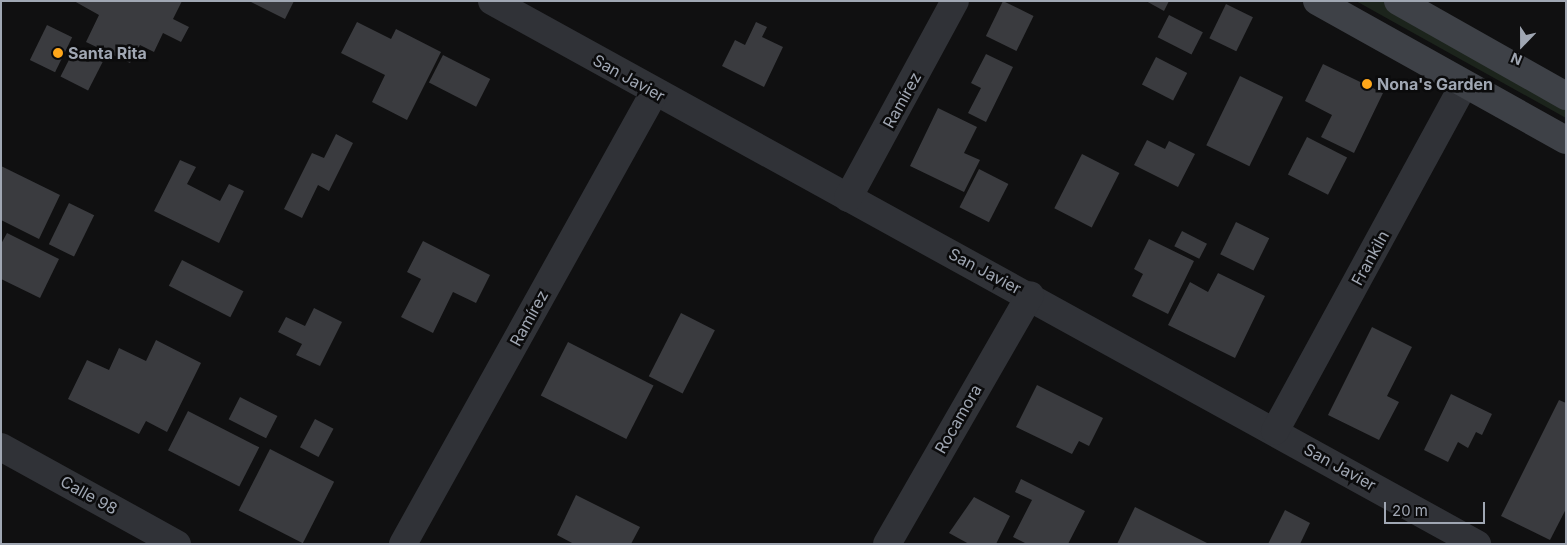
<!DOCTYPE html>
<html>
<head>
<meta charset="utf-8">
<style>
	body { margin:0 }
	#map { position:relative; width:1567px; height:545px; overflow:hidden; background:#101011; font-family:Inter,sans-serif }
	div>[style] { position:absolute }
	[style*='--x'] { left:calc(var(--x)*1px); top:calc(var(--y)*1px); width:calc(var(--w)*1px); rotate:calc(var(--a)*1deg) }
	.green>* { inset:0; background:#1c241c }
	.building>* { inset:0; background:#3a3b3f; transform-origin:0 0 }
	.street>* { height:28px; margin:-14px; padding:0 14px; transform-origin:14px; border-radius:14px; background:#303237 }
	.secondary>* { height:28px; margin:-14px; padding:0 14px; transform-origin:14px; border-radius:14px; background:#3e4147 }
	.dots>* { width:14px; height:14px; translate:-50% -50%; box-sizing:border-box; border:2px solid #0b0b0c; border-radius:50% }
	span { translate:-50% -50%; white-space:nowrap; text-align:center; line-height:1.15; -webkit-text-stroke:5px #0b0b0c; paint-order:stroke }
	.poi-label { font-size:16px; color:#a0a7b3; font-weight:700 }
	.left { translate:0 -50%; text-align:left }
	.street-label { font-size:16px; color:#a0a7b3 }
	.frame { position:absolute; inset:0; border:2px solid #a0a7b3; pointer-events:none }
	.north { position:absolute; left:1497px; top:20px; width:50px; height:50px; -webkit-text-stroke:4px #0b0b0c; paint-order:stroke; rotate:202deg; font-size:14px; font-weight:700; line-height:20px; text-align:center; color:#a0a7b3 }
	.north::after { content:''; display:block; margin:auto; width:18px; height:22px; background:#a0a7b3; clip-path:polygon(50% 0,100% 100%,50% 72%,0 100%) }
	.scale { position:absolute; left:1384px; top:502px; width:101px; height:22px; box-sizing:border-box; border:2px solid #a0a7b3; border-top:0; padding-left:6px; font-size:15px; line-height:18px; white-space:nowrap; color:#a0a7b3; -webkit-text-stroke:4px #0b0b0c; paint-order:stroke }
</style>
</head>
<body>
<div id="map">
	<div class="green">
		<div style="clip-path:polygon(1356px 1px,1395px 1px,1566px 97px,1566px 118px)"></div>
	</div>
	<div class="building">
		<div style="clip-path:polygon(74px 1px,182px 1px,173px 19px,189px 27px,181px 42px,163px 33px,154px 52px,140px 45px,130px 63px,86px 42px,99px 15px)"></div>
		<div style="clip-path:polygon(249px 1px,294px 1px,285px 19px)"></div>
		<div style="left:1003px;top:1px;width:34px;height:39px;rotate:26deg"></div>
		<div style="clip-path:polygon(1146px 1px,1169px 1px,1164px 11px)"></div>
		<div style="left:1226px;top:4px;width:30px;height:38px;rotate:26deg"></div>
		<div style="left:1169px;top:15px;width:38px;height:25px;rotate:27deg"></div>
		<div style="clip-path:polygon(357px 22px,391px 39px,396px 29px,441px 52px,407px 120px,372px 102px,385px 75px,341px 53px)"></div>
		<div style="clip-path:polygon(756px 22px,767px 27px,762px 37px,783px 47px,764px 87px,722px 66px,735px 40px,745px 45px)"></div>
		<div style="left:47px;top:25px;width:28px;height:39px;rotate:26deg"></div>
		<div style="left:75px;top:48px;width:31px;height:32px;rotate:27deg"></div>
		<div style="clip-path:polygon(986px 54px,1013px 67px,986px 122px,968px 113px,981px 88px,971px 83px)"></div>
		<div style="left:443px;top:55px;width:53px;height:31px;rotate:27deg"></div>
		<div style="left:1156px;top:57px;width:35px;height:31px;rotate:27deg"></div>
		<div style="clip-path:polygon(1323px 64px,1383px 93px,1354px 153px,1321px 137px,1332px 115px,1305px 101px)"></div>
		<div style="left:1240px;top:76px;width:48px;height:77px;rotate:26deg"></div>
		<div style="clip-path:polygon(938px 108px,977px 127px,964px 153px,980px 160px,964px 192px,910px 166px)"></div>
		<div style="clip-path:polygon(336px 134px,353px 143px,329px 191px,318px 185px,302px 218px,284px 209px,312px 153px,324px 158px)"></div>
		<div style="left:1307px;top:137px;width:45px;height:42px;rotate:27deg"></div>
		<div style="clip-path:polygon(1147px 140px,1165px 149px,1169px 141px,1195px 154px,1178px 187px,1134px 165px)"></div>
		<div style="left:1082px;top:154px;width:42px;height:61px;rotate:27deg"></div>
		<div style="clip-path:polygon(180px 160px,196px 167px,187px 184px,220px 201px,229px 184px,244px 191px,219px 243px,154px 211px)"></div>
		<div style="clip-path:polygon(1px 166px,60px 195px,39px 239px,1px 220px)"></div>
		<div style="left:979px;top:169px;width:33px;height:43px;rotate:27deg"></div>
		<div style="left:69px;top:203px;width:28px;height:46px;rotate:26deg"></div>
		<div style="left:1236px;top:222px;width:37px;height:36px;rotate:26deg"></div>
		<div style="left:1182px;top:231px;width:28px;height:17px;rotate:27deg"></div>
		<div style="clip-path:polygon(7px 233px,59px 259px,40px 298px,1px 279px,1px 244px)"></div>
		<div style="clip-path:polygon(1149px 239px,1194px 261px,1168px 314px,1132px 296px,1143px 274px,1134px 269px)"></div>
		<div style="clip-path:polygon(423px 241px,490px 275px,476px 303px,453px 292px,433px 333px,401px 317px,421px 279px,407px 272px)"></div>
		<div style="left:182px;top:260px;width:69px;height:29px;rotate:27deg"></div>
		<div style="clip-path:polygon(1218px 273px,1265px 296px,1235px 358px,1168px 325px,1190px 282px,1208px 292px)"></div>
		<div style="clip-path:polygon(314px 308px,342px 322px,320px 366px,296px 355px,302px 344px,278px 332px,286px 317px,305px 326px)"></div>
		<div style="left:681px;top:313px;width:38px;height:71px;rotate:27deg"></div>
		<div style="clip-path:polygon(1372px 327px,1412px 347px,1387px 396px,1399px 402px,1379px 440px,1328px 415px)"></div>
		<div style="clip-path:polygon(156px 340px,201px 363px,167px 432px,146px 421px,139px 434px,68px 399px,87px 360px,109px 370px,119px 348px,146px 361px)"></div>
		<div style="left:568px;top:342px;width:96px;height:60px;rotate:27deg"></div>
		<div style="clip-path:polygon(1037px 385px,1103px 418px,1089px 446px,1079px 441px,1072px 454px,1016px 427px)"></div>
		<div style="clip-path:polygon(1451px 394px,1492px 414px,1482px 435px,1476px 432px,1468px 448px,1458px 442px,1448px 462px,1424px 450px)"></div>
		<div style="left:240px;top:397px;width:42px;height:25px;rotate:27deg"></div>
		<div style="clip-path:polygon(1559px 400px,1566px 403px,1566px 509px,1550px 540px,1501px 516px)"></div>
		<div style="left:188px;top:411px;width:80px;height:44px;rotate:27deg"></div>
		<div style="left:315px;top:419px;width:21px;height:32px;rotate:28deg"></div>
		<div style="left:270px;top:449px;width:72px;height:69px;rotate:27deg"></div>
		<div style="clip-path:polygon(1021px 479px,1085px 511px,1068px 544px,1027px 544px,1013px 537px,1032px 500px,1015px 492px)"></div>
		<div style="clip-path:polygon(576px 495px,640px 527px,631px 544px,574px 544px,557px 535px)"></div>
		<div style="clip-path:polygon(974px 497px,1010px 516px,996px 544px,969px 544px,949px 533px)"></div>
		<div style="clip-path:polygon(1135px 507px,1209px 544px,1117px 544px)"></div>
		<div style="clip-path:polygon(1285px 510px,1310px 523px,1300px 544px,1268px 544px)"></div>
	</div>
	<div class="street">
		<div style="--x:492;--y:1;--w:1125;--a:28.87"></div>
		<div style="--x:848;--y:198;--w:224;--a:-61.5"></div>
		<div style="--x:1275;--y:431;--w:394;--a:-61.4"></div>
		<div style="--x:1;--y:447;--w:201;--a:28.9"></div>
		<div style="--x:403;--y:544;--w:516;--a:-60.9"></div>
		<div style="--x:887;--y:544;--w:287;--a:-60.1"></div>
	</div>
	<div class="secondary">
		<div style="--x:1317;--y:1;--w:285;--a:29.2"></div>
		<div style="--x:1398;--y:1;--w:193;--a:29.5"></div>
	</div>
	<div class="dots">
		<div style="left:58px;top:53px;background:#ffa71a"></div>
		<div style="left:1367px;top:84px;background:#ffa71a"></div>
	</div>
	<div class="poi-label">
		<span class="left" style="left:68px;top:53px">Santa Rita</span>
		<span class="left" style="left:1377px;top:84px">Nona's Garden</span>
	</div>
	<div class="street-label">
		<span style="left:629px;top:78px;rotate:29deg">San Javier</span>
		<span style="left:902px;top:100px;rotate:-61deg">Ramírez</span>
		<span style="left:1370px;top:258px;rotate:-61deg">Frankiln</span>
		<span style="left:985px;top:271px;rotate:28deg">San Javier</span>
		<span style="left:529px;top:318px;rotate:-61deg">Ramírez</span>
		<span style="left:958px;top:419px;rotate:-60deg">Rocamora</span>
		<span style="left:1340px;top:467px;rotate:29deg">San Javier</span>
		<span style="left:89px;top:495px;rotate:29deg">Calle 98</span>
	</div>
	<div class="frame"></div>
	<div class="north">N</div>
	<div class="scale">20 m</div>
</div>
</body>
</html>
